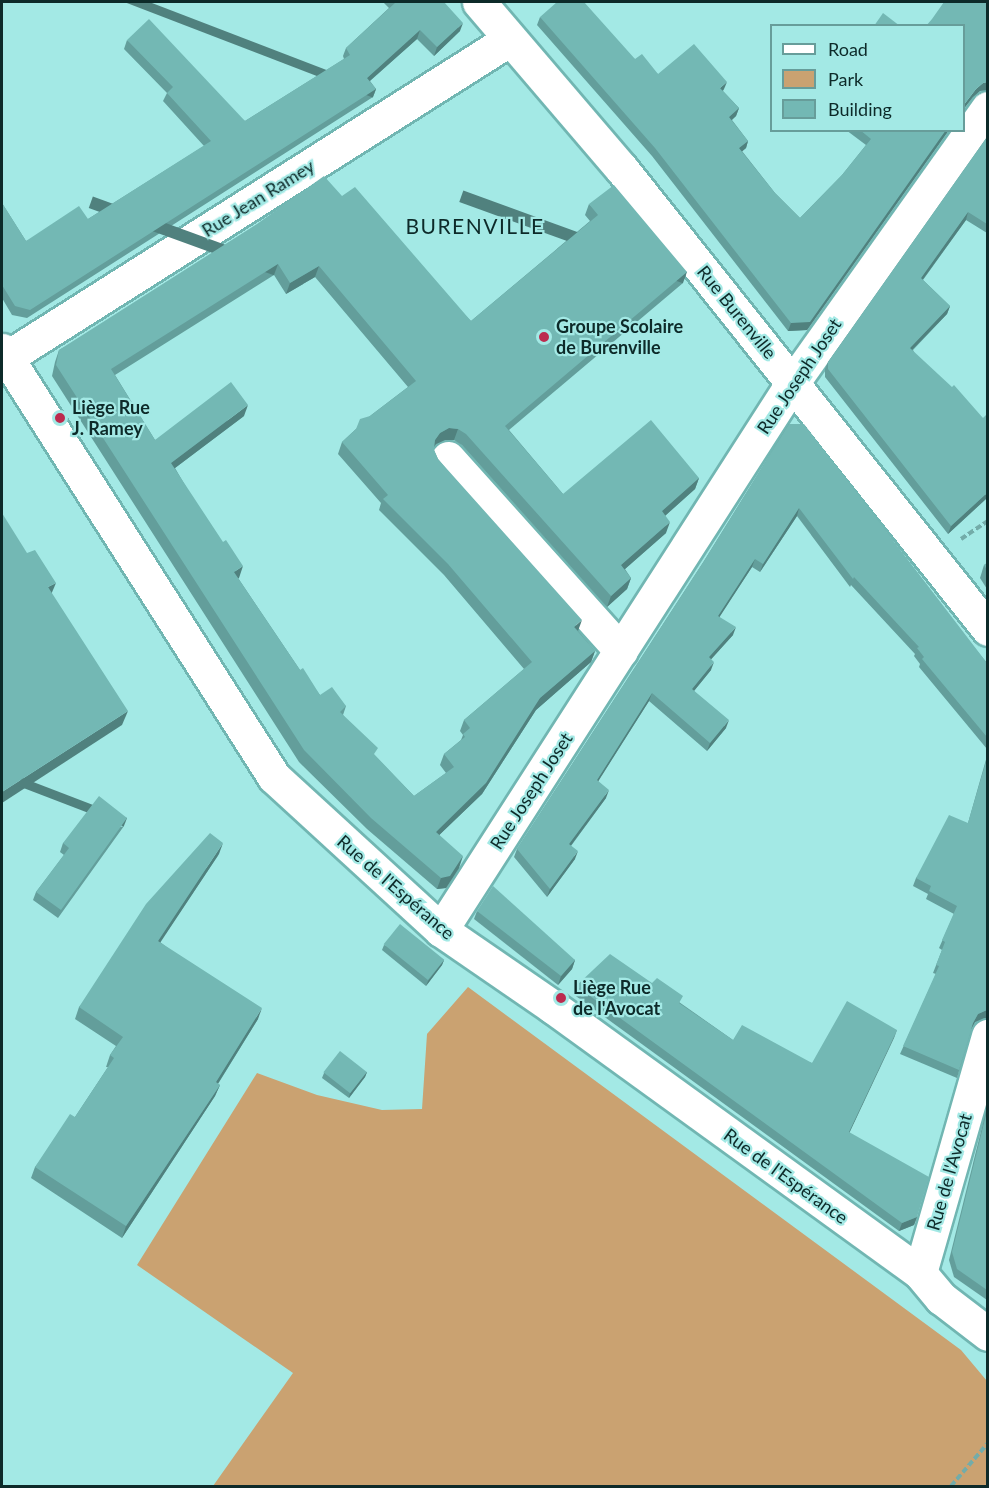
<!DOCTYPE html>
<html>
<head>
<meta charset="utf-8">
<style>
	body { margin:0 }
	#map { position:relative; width:989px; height:1488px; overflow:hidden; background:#a3e9e5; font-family:Lato,sans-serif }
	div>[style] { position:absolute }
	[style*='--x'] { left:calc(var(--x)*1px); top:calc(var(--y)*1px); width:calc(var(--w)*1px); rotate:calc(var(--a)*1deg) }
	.green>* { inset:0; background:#caa271 }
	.path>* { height:4px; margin-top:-2px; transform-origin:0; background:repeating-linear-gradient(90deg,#73aca9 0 6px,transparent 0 9px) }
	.roads { filter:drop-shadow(2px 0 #71b6b2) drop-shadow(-2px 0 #71b6b2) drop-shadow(0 2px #71b6b2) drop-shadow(0 -2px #71b6b2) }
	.street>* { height:33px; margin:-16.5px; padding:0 16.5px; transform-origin:16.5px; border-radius:16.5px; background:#fff }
	.wall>* { inset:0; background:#639e9b }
	.shaded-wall>* { inset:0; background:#50817e; transform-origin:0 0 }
	.building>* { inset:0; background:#73b8b4; transform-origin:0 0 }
	.dots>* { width:16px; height:16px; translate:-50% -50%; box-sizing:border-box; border:3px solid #a3e9e5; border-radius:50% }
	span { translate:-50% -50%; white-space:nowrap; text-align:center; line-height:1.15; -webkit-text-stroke:4.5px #a3e9e5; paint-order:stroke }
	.street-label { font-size:18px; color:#0d2a29 }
	.poi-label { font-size:18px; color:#0d2a29; font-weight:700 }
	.left { translate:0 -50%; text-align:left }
	.quarter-label { font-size:21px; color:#0d2a29; letter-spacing:1.5px }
	.frame { position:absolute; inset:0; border:3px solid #0d2a29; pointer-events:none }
	.legend { position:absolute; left:770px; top:24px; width:195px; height:108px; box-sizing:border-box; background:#a3e9e5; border:2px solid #679d9a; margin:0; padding:8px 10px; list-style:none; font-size:18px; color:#0d2a29 }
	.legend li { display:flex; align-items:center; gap:12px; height:30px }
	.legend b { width:30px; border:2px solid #679d9a }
</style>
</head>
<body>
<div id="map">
	<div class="green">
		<div style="clip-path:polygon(468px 987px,961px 1350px,987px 1381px,987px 1486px,213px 1486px,293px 1373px,137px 1265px,257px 1073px,317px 1095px,382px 1110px,422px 1109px,427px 1034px)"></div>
	</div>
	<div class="path">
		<div style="--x:961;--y:539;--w:32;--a:-34"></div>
		<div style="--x:951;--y:1486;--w:57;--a:-49.3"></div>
	</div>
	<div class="roads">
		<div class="street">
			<div style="--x:479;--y:2;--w:218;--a:49.5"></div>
			<div style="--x:621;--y:168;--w:589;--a:51.48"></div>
			<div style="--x:2;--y:350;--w:506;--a:57.5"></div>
			<div style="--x:274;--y:777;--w:226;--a:42.5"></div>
			<div style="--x:441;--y:930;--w:136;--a:34.5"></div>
			<div style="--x:553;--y:1007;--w:453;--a:35.9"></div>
			<div style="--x:920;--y:1273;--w:33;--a:50"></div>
			<div style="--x:941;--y:1298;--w:59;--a:37.5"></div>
			<div style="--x:6;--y:358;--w:596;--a:-32.33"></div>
			<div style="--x:448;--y:458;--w:259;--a:48.1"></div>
			<div style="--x:441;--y:930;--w:651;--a:-57.29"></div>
			<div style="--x:793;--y:382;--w:336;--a:-54.6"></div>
			<div style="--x:920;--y:1273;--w:247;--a:-74"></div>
		</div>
	</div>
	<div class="wall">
		<div style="clip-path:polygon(383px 2px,444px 2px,460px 31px,434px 56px,417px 39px,370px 81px,376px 89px,373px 97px,27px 318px,12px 315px,2px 298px,2px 203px,26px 241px,88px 219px,204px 146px,163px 101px,167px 93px,124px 49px,127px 40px,245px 121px,344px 59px,343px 56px,346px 48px,389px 8px)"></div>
		<div style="clip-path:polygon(540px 17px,635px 59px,658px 74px,724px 89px,723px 91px,739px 108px,736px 116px,732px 120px,748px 141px,746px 148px,742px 151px,775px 193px,800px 218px,842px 175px,866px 145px,846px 130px,949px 130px,807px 330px,788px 331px,652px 156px,537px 25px)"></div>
		<div style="clip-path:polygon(987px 137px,987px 233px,966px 220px,923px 280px,950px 306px,947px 314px,913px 350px,987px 498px,948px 534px,825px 377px,825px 369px,828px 362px)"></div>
		<div style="clip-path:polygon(evenodd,342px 196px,471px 321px,590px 221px,585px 215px,589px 204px,683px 283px,509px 430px,563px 494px,699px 478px,695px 489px,665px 516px,666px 533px,625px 569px,631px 578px,627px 589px,607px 607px,462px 445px,454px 440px,445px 440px,436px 444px,434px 447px,434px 450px,438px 459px,578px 631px,595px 651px,591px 662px,536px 710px,482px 794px,439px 835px,459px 868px,446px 888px,437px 889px,367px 829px,299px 762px,52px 376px,55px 362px,59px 350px,342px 196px,274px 275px,286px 294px,315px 277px,408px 387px,370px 416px,342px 442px,338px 454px,381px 503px,379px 510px,444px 575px,524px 669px,464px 720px,460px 731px,463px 735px,461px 740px,444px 754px,440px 765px,446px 773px,414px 796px,375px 756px,343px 715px,346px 706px,320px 695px,300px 670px,238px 578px,239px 578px,175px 468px,244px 416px,155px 440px,115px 375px,274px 275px)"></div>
		<div style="clip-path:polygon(789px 424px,987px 663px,987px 749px,919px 667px,920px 664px,914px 656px,915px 654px,851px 585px,850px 587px,797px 516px,760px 572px,752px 567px,719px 617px,733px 635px,711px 659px,711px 670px,694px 691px,726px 728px,707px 751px,649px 701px,598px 781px,606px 798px,571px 846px,575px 859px,547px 897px,514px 857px,517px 849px,704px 561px)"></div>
		<div style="clip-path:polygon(987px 563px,987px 589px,980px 578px,984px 565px)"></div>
		<div style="clip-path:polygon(987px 756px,987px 1018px,984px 1018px,975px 1022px,971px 1029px,957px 1078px,900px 1054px,936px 974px,933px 973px,942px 950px,939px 948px,954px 914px,926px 899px,928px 894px,913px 886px,916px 878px,968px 823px)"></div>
		<div style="clip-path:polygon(124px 826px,58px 918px,33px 900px,36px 892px,64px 855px,60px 852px,63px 843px)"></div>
		<div style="clip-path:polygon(219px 854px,160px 942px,258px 1019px,218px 1084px,220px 1085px,215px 1096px,122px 1238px,31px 1178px,35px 1167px,75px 1117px,108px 1067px,106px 1067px,110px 1055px,116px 1046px,75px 1019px,79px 1007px)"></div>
		<div style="clip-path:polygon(477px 911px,575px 960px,572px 969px,558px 985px,474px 919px)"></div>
		<div style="clip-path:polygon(384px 945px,444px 960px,442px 965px,426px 986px,382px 950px)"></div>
		<div style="clip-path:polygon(652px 983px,733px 1040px,812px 1063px,897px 1030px,849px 1133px,917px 1217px,914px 1225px,899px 1231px,573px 994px,576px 986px)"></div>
		<div style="clip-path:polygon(367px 1072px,365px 1077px,349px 1098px,322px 1078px,324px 1073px)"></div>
		<div style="clip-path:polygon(987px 1107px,987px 1300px,954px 1277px,949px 1260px)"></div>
	</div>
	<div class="shaded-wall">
		<div style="clip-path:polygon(463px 23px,460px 31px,434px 56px,437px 47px)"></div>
		<div style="clip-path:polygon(420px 30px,417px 39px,364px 86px,367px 78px)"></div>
		<div style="clip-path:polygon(727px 82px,724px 89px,717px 96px,720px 88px)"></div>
		<div style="clip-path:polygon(987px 82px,987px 90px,980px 91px,973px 97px,963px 110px,963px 106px,976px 89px,983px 83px)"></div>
		<div style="left:376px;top:89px;width:9px;height:411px;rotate:111deg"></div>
		<div style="clip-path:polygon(739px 108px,736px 116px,727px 124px,729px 117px)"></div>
		<div style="clip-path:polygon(946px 130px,949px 130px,807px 330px,788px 331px,791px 323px)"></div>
		<div style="clip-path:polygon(748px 141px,746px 148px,737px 156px,739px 148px)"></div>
		<div style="clip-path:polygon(968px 212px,966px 220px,918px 286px,921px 278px)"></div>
		<div style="left:278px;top:264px;width:12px;height:197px;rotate:110deg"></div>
		<div style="clip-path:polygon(319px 266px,315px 277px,286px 294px,290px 283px)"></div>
		<div style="left:687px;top:272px;width:12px;height:238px;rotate:110deg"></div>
		<div style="clip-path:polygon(950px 306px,947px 314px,907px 355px,910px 348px)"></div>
		<div style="clip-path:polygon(248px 405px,244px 416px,167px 474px,171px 463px)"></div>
		<div style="clip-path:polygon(449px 428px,458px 429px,454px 440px,445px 440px,436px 444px,430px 452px,435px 440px,440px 433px)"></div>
		<div style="clip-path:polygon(699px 478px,695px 489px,658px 522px,662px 511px)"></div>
		<div style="clip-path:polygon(987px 493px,987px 498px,948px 534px,951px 526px)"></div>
		<div style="clip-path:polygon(799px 508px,797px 516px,760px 572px,763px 564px)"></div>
		<div style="clip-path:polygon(670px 522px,666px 533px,617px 576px,621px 565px)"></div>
		<div style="clip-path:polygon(755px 559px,752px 567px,715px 624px,718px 616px)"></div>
		<div style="clip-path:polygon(243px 566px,239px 578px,230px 583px,234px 572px)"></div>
		<div style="clip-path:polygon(631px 578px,627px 589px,607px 607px,611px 596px)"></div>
		<div style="clip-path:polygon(56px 583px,50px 597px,48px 587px)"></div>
		<div style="clip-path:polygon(582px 620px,578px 631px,574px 627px)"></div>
		<div style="clip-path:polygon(736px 627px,733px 635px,706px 665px,709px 657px)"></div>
		<div style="clip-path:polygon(595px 651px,591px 662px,536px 710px,482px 794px,431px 843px,436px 832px,540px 698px)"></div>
		<div style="clip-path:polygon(714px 662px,711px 670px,689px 697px,692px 689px)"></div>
		<div style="clip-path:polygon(652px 693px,649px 701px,594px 788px,597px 780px)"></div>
		<div style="clip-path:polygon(128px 711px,122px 725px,2px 803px,2px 792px)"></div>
		<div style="clip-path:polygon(729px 720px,726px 728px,707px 751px,710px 743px)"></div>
		<div style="clip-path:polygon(609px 790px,606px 798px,566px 852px,569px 844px)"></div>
		<div style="left:127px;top:818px;width:9px;height:113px;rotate:111deg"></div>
		<div style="clip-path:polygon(223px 843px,219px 854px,154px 952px,158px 941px)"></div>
		<div style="clip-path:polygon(578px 851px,575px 859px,547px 897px,550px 889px)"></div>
		<div style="clip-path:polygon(463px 856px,459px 868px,446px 888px,437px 889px,441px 878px)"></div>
		<div style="clip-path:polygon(444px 960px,442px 965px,426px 986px,428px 981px)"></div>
		<div style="clip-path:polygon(575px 960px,572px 969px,558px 985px,561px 976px)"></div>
		<div style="clip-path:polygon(262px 1008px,258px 1019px,212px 1093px,216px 1082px)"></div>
		<div style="clip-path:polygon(987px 1010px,987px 1018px,984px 1018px,975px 1022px,970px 1031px,973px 1023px,978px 1014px)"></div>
		<div style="clip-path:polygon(897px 1030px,894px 1038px,846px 1140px,849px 1132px)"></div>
		<div style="clip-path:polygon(367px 1072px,365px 1077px,349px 1098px,350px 1093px)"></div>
		<div style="clip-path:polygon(220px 1085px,215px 1096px,122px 1238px,126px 1226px)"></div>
		<div style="clip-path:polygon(917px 1217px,914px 1225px,899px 1231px,902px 1223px)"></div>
	</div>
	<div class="building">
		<div style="clip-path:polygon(394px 2px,444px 2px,463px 23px,437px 47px,420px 30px,367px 78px,376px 89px,30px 310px,15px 306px,2px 285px,2px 203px,26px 241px,79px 206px,88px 219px,211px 141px,167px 93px,173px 87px,127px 40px,149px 19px,245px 121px,350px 55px,346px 48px,395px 3px)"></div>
		<div style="clip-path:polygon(557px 2px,584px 2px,635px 59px,642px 54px,658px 74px,694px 44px,727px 82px,720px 88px,739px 108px,729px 117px,748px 141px,739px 148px,775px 193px,800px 218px,842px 175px,871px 139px,860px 130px,946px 130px,810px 322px,791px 323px,655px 148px,540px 17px)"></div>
		<div style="clip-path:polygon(944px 2px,987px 2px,987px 82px,983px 83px,976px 89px,963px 106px,963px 26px,926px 26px,932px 19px)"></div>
		<div style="clip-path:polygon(883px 13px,900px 26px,874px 26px)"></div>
		<div style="clip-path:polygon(987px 137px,987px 224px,968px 212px,921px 278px,950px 306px,910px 348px,952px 387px,954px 385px,983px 418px,987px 414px,987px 493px,951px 526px,828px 369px,828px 362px)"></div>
		<div style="clip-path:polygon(evenodd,324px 176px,342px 196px,355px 187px,471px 321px,598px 215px,589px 204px,614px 185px,687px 272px,505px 426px,563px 494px,651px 420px,699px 478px,662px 511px,670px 522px,621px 565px,631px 578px,611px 596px,466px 434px,458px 429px,449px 428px,440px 433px,435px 440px,434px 450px,438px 459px,582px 620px,574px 627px,595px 651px,540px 698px,486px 783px,436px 832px,463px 856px,450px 876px,441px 878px,371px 818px,304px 750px,56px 365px,59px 350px,257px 224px,324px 176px,278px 264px,290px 283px,319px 266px,416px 381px,370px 416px,360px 419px,356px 429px,342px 442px,388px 495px,383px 499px,448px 564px,532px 662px,464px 720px,470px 728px,463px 734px,465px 737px,444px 754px,454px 767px,414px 796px,374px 754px,378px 748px,340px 712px,346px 706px,332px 687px,320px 695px,303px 668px,300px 670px,234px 572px,243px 566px,226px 540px,223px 542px,171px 463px,248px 405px,231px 382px,155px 440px,111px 369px,278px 264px)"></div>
		<div style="clip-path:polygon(789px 424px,804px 424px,987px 663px,987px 737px,922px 659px,924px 657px,917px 648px,919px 647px,854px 577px,853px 579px,799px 508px,763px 564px,755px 559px,718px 616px,736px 627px,709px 657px,714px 662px,692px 689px,729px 720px,710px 743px,652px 693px,597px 780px,609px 790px,569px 844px,578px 851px,550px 889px,517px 849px,704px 561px)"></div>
		<div style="clip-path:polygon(2px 513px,27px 553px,35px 550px,56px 583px,48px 587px,128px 711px,2px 792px)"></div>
		<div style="clip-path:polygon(987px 563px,987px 570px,984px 565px)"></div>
		<div style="clip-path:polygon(987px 758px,987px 1010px,978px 1014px,973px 1023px,959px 1070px,903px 1046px,939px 966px,936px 965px,945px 942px,942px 940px,957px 906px,929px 891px,931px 886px,916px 878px,949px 815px,968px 823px)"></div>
		<div style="clip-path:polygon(99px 796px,127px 818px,61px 910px,36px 892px,69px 848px,63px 843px)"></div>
		<div style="clip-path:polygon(210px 833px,223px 843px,158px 941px,262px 1008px,216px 1082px,220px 1085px,126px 1226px,35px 1167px,70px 1114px,75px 1117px,114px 1058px,110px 1055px,123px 1037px,79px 1007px,146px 904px)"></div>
		<div style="clip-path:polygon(493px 886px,575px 960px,561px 976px,477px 911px)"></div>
		<div style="left:400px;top:924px;width:57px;height:26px;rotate:39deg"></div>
		<div style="clip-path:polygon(610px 954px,652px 983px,657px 978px,683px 996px,679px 1003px,733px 1040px,742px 1025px,812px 1063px,847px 1001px,897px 1030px,849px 1132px,929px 1177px,917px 1217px,902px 1223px,576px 986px)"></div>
		<div style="left:340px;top:1051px;width:34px;height:27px;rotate:38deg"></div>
		<div style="clip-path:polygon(987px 1111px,987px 1290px,957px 1269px,952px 1252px)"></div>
	</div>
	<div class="dots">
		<div style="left:544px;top:337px;background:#bc2b4f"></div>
		<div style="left:60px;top:418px;background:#bc2b4f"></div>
		<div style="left:561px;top:998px;background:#bc2b4f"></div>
	</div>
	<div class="street-label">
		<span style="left:258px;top:198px;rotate:-32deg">Rue Jean Ramey</span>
		<span style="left:737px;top:312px;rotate:51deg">Rue Burenville</span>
		<span style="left:799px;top:376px;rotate:-56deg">Rue Joseph Joset</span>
		<span style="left:531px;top:791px;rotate:-57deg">Rue Joseph Joset</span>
		<span style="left:396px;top:887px;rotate:41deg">Rue de l'Espérance</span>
		<span style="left:949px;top:1172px;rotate:-74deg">Rue de l'Avocat</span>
		<span style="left:786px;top:1176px;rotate:36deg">Rue de l'Espérance</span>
	</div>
	<div class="poi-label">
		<span class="left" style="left:556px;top:337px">Groupe Scolaire<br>de Burenville</span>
		<span class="left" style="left:72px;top:418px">Liège Rue<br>J. Ramey</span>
		<span class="left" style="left:573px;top:998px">Liège Rue<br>de l'Avocat</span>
	</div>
	<div class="quarter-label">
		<span style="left:475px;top:226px">BURENVILLE</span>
	</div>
	<div class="frame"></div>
	<ul class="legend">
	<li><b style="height:8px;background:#fff"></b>Road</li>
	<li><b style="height:16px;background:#caa271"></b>Park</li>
	<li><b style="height:16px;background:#73b8b4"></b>Building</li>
	</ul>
</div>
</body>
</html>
